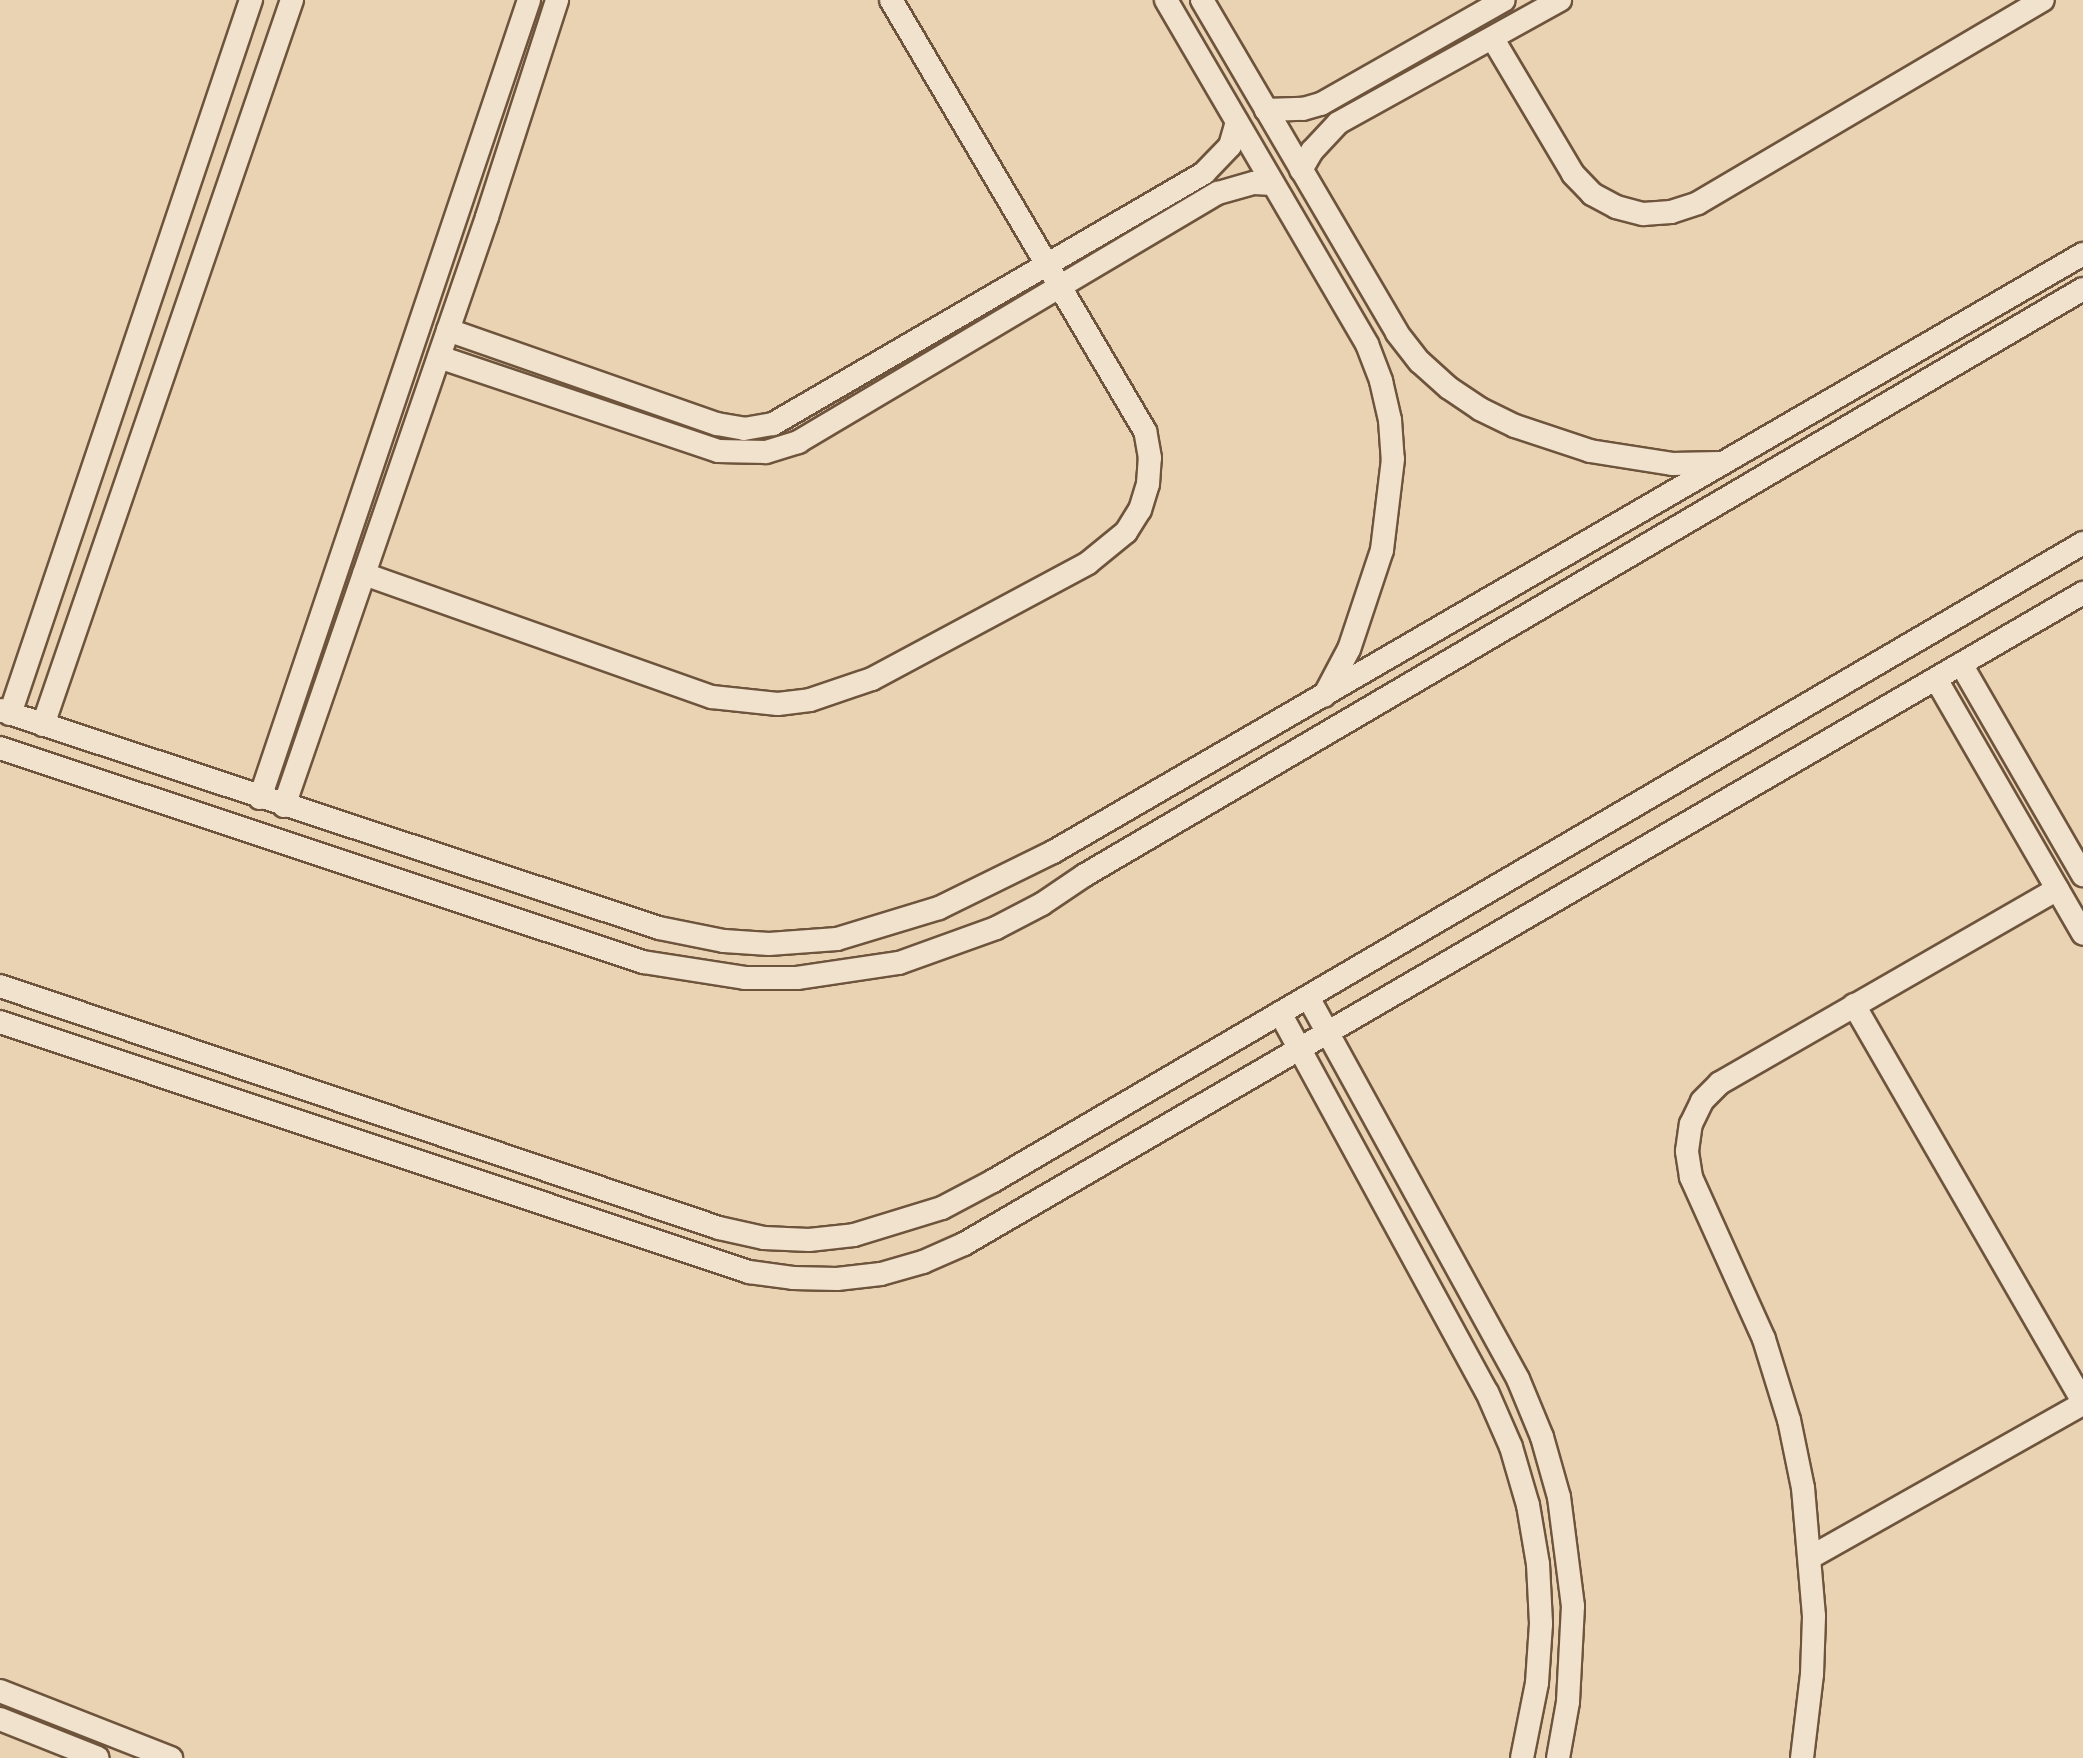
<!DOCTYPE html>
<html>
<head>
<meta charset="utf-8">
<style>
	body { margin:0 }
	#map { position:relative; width:2083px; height:1758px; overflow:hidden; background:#ead3b3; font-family:Alegreya,serif }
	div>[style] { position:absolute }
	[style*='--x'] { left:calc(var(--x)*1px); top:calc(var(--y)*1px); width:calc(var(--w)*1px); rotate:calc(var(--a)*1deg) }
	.roads { filter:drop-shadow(2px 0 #6e543c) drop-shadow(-2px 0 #6e543c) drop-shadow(0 2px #6e543c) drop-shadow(0 -2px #6e543c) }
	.minor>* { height:22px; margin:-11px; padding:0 11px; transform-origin:11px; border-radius:11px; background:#f1e2ce }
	span { translate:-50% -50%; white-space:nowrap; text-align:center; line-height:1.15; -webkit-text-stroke:8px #f1e2ce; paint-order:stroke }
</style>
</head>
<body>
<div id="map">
	<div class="roads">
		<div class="minor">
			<div style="--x:1166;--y:0;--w:398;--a:59.7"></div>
			<div style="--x:1367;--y:344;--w:40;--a:69"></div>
			<div style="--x:1381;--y:381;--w:40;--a:77"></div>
			<div style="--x:1390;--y:420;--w:39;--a:86"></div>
			<div style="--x:1393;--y:459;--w:92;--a:96.9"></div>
			<div style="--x:1382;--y:550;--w:104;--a:108.4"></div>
			<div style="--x:1349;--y:649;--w:53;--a:118"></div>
			<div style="--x:1202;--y:0;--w:386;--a:59.6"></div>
			<div style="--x:1397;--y:333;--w:37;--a:52"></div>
			<div style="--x:1420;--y:362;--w:39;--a:42"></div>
			<div style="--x:1449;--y:388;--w:37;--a:34"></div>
			<div style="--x:1480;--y:409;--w:39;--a:26"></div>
			<div style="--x:1515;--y:426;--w:79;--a:18.4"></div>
			<div style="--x:1590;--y:451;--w:83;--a:9"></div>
			<div style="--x:1672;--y:464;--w:48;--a:-1.2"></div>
			<div style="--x:1493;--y:39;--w:157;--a:59.3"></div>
			<div style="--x:1573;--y:174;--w:28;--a:46"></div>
			<div style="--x:1592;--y:194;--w:27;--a:28"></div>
			<div style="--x:1616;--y:207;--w:28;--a:15"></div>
			<div style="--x:1643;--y:214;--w:28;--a:-4"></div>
			<div style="--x:1671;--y:212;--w:28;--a:-18"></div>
			<div style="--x:1698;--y:203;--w:400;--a:-30.5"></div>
			<div style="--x:1266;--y:110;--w:37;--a:-2"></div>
			<div style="--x:1303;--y:109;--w:19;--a:-16"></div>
			<div style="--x:1321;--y:104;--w:210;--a:-29.6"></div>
			<div style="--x:1301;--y:170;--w:22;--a:-60"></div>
			<div style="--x:1312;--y:151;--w:38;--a:-47"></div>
			<div style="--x:1338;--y:123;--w:254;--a:-29"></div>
			<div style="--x:448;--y:330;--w:285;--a:19.3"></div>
			<div style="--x:717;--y:424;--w:27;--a:10"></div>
			<div style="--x:744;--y:429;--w:29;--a:-10"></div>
			<div style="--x:773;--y:424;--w:499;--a:-30.2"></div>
			<div style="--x:1204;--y:173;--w:37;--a:-46"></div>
			<div style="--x:1230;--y:146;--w:25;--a:-74"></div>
			<div style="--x:439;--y:357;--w:294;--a:18.6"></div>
			<div style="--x:718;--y:451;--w:48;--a:1.2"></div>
			<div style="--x:766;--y:452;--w:34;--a:-17"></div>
			<div style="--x:798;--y:442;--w:488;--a:-30.7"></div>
			<div style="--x:1218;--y:193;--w:37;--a:-16"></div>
			<div style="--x:1254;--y:183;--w:19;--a:3"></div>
			<div style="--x:364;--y:574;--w:369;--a:19.5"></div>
			<div style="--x:712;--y:697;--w:66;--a:6.1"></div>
			<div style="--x:778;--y:704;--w:32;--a:-7"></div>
			<div style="--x:810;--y:700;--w:65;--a:-18.7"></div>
			<div style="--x:872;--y:679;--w:245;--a:-28.2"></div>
			<div style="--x:1088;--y:563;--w:49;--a:-39.2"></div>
			<div style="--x:1126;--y:532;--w:26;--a:-58"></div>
			<div style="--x:1140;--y:510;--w:27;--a:-73"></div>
			<div style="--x:1148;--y:484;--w:26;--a:-86"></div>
			<div style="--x:1150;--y:458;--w:27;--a:-100"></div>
			<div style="--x:1145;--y:431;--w:500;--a:-120.51"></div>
			<div style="--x:1961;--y:664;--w:244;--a:60"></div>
			<div style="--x:1936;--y:679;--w:294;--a:60"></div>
			<div style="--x:0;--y:710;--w:694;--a:18.3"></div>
			<div style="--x:659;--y:928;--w:66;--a:11.3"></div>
			<div style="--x:724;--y:941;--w:45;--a:3.8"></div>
			<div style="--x:769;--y:944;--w:68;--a:-4.2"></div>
			<div style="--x:837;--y:939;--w:107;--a:-16.9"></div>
			<div style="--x:939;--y:908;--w:127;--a:-26.2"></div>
			<div style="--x:1053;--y:852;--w:1191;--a:-30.14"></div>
			<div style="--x:10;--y:714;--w:754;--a:-71.35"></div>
			<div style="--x:43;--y:725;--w:767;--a:-71.05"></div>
			<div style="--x:0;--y:748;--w:678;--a:18.41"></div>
			<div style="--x:643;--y:962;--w:103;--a:8.9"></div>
			<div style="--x:745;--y:978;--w:52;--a:0"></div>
			<div style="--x:797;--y:978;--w:103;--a:-8.4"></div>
			<div style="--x:899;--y:963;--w:103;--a:-19.8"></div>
			<div style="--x:996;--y:928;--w:52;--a:-27.6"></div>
			<div style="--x:1042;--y:904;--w:52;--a:-34"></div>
			<div style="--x:1085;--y:875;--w:1157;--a:-30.42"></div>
			<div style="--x:260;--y:798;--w:842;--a:-71.37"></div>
			<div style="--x:284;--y:806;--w:623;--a:-70.98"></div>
			<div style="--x:487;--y:217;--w:228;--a:-72.1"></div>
			<div style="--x:0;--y:986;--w:759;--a:18.6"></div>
			<div style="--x:719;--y:1228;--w:46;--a:12.5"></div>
			<div style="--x:764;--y:1238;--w:45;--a:2.5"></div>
			<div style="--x:809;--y:1240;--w:45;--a:-6.3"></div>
			<div style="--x:854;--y:1235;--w:92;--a:-17.1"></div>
			<div style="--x:942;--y:1208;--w:58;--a:-27.9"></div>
			<div style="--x:993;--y:1181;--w:1263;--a:-30.34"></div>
			<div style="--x:1308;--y:997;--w:436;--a:61.2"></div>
			<div style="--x:1518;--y:1379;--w:63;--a:67.5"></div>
			<div style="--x:1542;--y:1437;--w:62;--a:74.2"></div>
			<div style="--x:1559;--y:1497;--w:110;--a:82.7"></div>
			<div style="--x:1573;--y:1606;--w:96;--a:93"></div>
			<div style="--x:1568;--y:1702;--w:57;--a:100.1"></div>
			<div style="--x:1854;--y:1005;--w:457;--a:60"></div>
			<div style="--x:1280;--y:1013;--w:432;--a:61.4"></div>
			<div style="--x:1487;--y:1392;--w:60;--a:66.4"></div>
			<div style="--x:1511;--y:1447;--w:60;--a:73.7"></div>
			<div style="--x:1528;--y:1505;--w:60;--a:80.4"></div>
			<div style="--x:1538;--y:1564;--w:60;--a:87.1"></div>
			<div style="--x:1541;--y:1624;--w:59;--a:93.9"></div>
			<div style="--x:1537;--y:1683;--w:76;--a:101.3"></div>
			<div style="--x:0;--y:1022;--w:790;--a:18.46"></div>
			<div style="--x:749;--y:1272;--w:44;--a:7.8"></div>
			<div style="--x:793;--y:1278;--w:44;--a:1.3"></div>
			<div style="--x:837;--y:1279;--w:44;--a:-6.5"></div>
			<div style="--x:881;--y:1274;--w:44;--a:-15.9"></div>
			<div style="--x:923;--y:1262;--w:45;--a:-23.7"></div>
			<div style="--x:964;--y:1244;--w:1295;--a:-30.19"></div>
			<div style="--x:1811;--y:1557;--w:312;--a:-29.4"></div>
			<div style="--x:0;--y:1691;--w:184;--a:21.4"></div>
			<div style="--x:0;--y:1719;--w:105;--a:21.7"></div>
			<div style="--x:1802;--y:1758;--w:85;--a:-83.2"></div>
			<div style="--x:1812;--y:1674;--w:58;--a:-88"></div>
			<div style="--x:1814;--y:1616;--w:128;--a:-94.9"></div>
			<div style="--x:1803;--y:1488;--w:69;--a:-101.6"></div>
			<div style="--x:1789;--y:1420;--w:85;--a:-107.2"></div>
			<div style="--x:1764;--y:1339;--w:178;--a:-114.3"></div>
			<div style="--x:1691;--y:1177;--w:26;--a:-99"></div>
			<div style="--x:1687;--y:1151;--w:27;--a:-82"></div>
			<div style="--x:1691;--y:1124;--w:25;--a:-64"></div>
			<div style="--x:1702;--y:1101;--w:25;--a:-45"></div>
			<div style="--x:1720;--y:1083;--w:389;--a:-29.9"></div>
		</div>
	</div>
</div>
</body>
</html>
